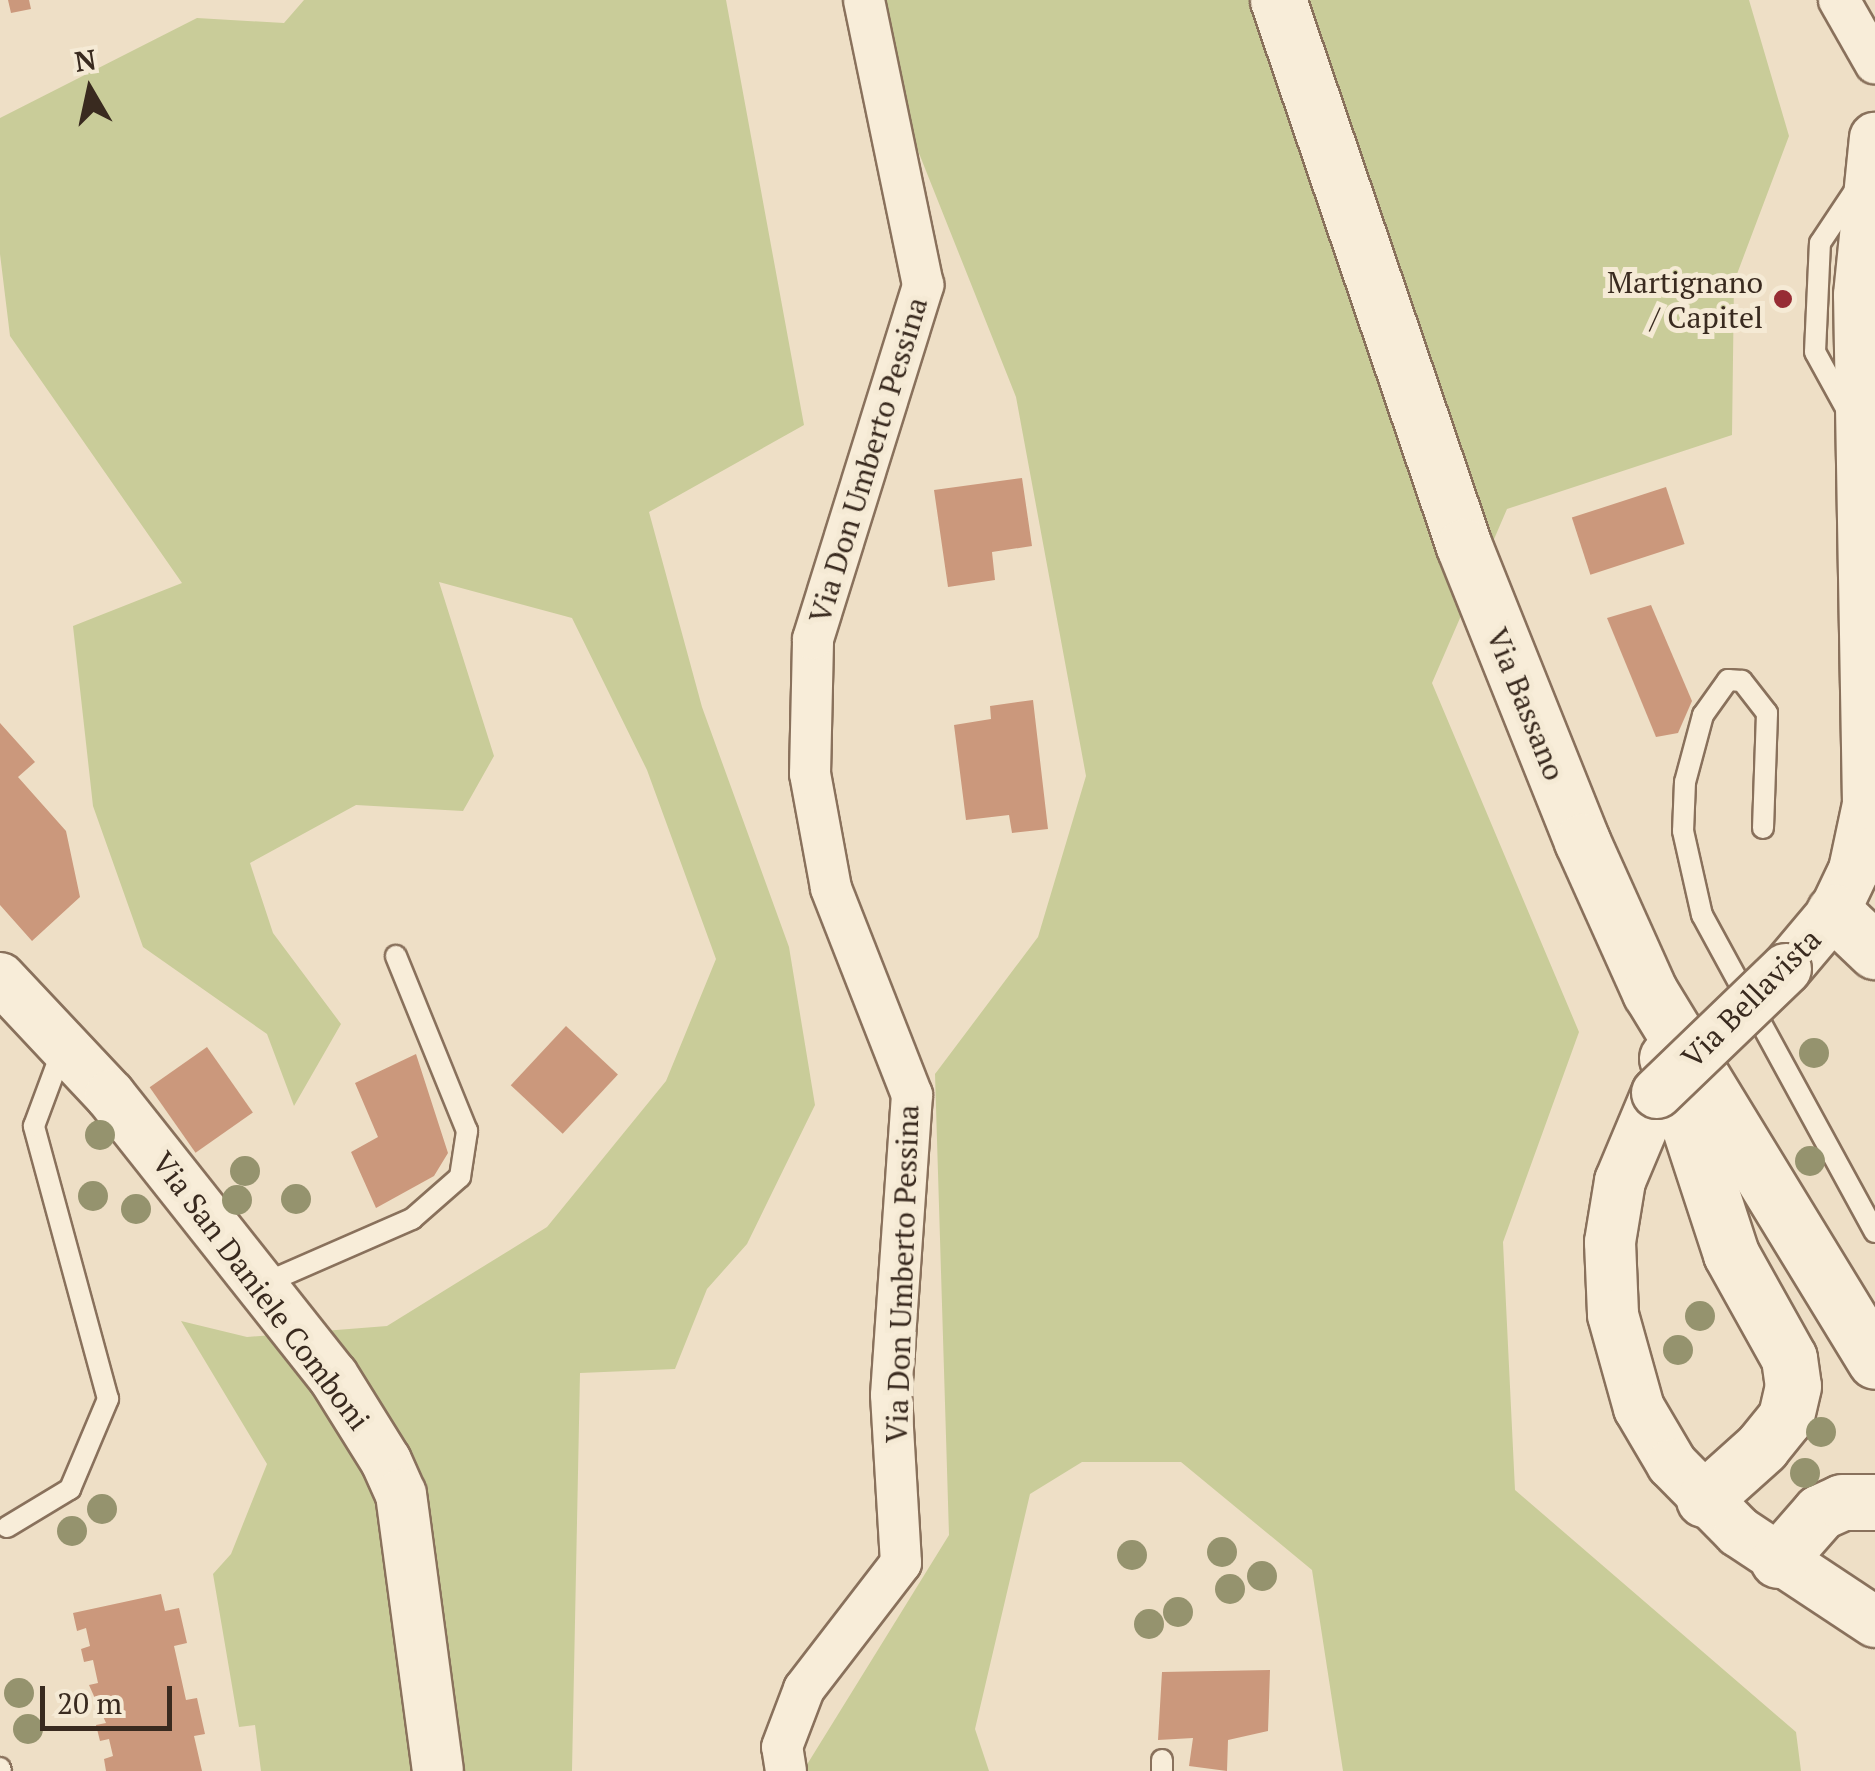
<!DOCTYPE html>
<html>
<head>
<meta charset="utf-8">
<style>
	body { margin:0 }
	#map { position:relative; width:1875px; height:1771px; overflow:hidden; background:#eedfc6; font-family:"PT Serif",serif }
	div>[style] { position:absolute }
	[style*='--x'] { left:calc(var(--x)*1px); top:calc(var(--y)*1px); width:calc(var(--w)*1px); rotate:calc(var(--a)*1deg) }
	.green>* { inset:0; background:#c9cc99 }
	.building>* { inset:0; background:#cb987c; transform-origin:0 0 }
	.roads { filter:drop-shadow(2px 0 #89715c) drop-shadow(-2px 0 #89715c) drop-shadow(0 2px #89715c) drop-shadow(0 -2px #89715c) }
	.service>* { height:20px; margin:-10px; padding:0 10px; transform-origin:10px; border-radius:10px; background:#f8edd9 }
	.minor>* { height:40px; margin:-20px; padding:0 20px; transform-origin:20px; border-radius:20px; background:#f8edd9 }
	.tertiary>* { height:50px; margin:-25px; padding:0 25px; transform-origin:25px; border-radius:25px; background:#f8edd9 }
	.secondary>* { height:55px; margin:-27.5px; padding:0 27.5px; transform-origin:27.5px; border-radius:27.5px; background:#f8edd9 }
	.bridges { filter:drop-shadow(2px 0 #89715c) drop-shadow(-2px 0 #89715c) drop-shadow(0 2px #89715c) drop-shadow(0 -2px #89715c) }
	.tertiary-bridge>* { height:50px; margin:-25px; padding:0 25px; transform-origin:25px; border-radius:25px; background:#f8edd9 }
	.trees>* { width:30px; height:30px; margin:-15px; border-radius:50%; background:#95936e }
	.dots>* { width:28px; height:28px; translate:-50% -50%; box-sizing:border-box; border:5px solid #f5ead5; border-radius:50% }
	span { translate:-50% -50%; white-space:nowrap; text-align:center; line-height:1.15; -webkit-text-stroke:10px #f5ead5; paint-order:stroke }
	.poi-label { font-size:30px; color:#392a1f }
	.right { translate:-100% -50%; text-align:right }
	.street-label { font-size:30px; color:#392a1f }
	.north { position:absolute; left:40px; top:40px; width:100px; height:100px; -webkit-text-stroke:8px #f5ead5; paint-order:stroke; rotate:351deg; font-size:28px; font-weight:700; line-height:40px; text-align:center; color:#392a1f }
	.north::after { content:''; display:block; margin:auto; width:35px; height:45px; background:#392a1f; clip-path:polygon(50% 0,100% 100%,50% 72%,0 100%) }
	.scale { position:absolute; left:40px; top:1686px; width:132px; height:45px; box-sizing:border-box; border:5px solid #392a1f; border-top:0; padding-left:12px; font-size:30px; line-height:35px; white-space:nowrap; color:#392a1f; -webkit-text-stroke:8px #f5ead5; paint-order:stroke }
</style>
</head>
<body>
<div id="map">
	<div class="green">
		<div style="clip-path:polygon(304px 0,726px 0,804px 425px,649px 512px,702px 707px,789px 947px,815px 1105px,747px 1244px,707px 1289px,675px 1369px,580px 1373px,572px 1771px,261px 1771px,255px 1725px,239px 1727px,213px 1574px,231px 1554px,267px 1464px,181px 1321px,247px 1337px,387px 1326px,547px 1227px,666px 1081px,716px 959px,647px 770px,572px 618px,439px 582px,494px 756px,463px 811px,356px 805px,250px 863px,273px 933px,341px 1024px,294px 1106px,267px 1034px,143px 947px,93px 806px,73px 626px,182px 583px,10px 336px,0 254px,0 118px,197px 18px,284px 23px)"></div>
		<div style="clip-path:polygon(858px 0,1749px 0,1789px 136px,1734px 282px,1732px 435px,1507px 509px,1432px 683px,1579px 1032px,1503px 1242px,1515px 1490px,1796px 1732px,1801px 1771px,1343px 1771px,1312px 1570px,1181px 1462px,1082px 1462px,1030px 1494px,975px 1729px,989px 1771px,803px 1771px,949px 1535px,935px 1074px,1038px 937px,1086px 776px,1016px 397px)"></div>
	</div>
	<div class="building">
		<div style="clip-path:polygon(8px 0,29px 0,31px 9px,11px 13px)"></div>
		<div style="clip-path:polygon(1022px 478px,1032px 546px,992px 552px,995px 580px,948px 587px,934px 490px)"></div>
		<div style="left:1666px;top:487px;width:60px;height:99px;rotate:72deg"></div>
		<div style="clip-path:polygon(1651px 605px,1692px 701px,1678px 733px,1656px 737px,1607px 618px)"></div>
		<div style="clip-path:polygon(1033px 700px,1048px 829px,1012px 833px,1009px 815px,966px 820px,954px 725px,991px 719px,990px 706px)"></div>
		<div style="clip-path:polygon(0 723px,35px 762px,18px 777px,66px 831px,80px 897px,32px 941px,0 905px)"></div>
		<div style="left:566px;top:1026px;width:71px;height:81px;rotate:43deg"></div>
		<div style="left:207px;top:1047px;width:80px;height:70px;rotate:55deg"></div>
		<div style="clip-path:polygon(416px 1054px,448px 1153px,434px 1176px,376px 1208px,351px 1152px,378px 1137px,355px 1083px)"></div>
		<div style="clip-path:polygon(161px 1594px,165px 1611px,179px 1608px,187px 1643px,174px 1646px,186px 1700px,197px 1698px,205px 1734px,194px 1736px,202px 1771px,106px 1771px,104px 1759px,113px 1756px,109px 1739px,100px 1741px,96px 1725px,106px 1723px,89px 1685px,98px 1683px,93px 1660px,84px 1662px,81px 1649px,90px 1646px,86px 1628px,77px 1631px,73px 1613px)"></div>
		<div style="clip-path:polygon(1270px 1670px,1268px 1731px,1228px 1740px,1227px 1771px,1189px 1766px,1193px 1738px,1158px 1740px,1162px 1672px)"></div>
	</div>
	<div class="roads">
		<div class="service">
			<div style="--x:1848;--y:412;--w:68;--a:-118.8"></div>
			<div style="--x:1815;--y:352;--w:109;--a:-87.4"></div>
			<div style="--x:1820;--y:243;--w:69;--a:-56.3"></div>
			<div style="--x:1763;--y:828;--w:115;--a:-88"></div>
			<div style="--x:1767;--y:713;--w:41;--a:-128"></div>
			<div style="--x:1742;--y:681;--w:14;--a:-176"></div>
			<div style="--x:1728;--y:680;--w:43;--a:125.5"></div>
			<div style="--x:1703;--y:715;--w:69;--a:105"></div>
			<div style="--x:1685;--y:782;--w:49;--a:92.3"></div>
			<div style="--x:1683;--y:831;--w:86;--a:77.3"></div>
			<div style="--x:1702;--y:915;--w:361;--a:61.4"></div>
			<div style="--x:263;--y:1284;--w:163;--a:-23.6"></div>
			<div style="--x:412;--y:1219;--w:64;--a:-41.2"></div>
			<div style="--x:460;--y:1177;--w:47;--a:-81.3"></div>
			<div style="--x:467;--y:1131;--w:189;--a:-112.1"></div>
			<div style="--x:7;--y:1527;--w:74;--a:-31.1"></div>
			<div style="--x:70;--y:1489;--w:98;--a:-67.1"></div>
			<div style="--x:108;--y:1399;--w:283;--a:-105.2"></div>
			<div style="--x:34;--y:1126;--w:83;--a:-69.6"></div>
			<div style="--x:0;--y:1768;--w:3;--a:72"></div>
			<div style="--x:1162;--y:1771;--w:11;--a:-90"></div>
		</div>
		<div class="minor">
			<div style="--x:1839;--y:0;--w:73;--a:60.3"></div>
			<div style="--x:786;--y:1771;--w:24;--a:-99"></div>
			<div style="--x:782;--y:1747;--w:62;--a:-69.2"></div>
			<div style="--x:804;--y:1689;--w:159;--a:-52.4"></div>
			<div style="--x:901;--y:1563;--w:168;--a:-93.4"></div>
			<div style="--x:891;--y:1395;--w:301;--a:-86"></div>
			<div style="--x:912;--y:1095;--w:222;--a:-111.4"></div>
			<div style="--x:831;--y:888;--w:116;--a:-100.4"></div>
			<div style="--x:810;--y:774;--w:135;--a:-88.7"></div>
			<div style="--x:813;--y:639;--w:371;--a:-72.7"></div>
			<div style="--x:923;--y:285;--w:291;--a:-101.7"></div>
		</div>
		<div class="tertiary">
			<div style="--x:1786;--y:969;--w:75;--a:-49.9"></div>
			<div style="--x:1834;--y:912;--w:47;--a:-64.5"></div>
			<div style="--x:1854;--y:870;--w:67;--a:-78"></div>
			<div style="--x:1868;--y:804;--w:509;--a:-91.01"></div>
			<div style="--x:1859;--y:295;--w:158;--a:-84.2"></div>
			<div style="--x:0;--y:978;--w:161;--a:46.8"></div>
			<div style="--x:110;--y:1095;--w:359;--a:51.6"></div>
			<div style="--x:333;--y:1376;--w:100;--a:58.1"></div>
			<div style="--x:386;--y:1461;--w:36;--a:66"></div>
			<div style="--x:401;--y:1494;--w:279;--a:82.4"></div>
			<div style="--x:1657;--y:1093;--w:95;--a:112.8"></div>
			<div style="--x:1620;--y:1181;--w:62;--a:99.3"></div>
			<div style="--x:1610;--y:1242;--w:73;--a:87.6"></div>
			<div style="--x:1613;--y:1315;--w:97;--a:74.4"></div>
			<div style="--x:1639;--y:1408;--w:65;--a:59.5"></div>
			<div style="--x:1672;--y:1464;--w:95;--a:45.4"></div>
			<div style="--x:1739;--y:1532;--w:163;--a:33.5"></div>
		</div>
		<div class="secondary">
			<div style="--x:1278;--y:0;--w:577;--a:71.19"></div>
			<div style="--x:1464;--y:546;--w:318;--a:68.2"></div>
			<div style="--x:1582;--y:841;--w:166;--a:65.8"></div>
			<div style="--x:1650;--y:992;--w:432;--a:58.6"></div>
			<div style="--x:1834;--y:912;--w:57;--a:43.6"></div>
			<div style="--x:1667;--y:1058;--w:206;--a:71.9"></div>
			<div style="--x:1731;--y:1254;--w:119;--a:60.9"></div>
			<div style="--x:1789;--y:1358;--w:28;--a:82"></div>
			<div style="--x:1793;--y:1386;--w:32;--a:103"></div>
			<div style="--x:1786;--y:1417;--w:38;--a:129"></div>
			<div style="--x:1762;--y:1447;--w:78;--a:138.1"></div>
			<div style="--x:1778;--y:1560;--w:64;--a:-48.8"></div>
			<div style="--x:1820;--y:1512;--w:24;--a:-24"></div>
			<div style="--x:1842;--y:1502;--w:33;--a:0"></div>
		</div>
	</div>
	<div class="bridges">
		<div class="tertiary-bridge">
			<div style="--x:1657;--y:1093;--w:179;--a:-43.9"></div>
		</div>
	</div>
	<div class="trees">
		<div style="left:1814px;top:1053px"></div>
		<div style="left:100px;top:1135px"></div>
		<div style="left:1810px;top:1161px"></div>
		<div style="left:245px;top:1171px"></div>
		<div style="left:93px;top:1196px"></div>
		<div style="left:296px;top:1199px"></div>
		<div style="left:237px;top:1200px"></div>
		<div style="left:136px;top:1209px"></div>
		<div style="left:1700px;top:1316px"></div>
		<div style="left:1678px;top:1350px"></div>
		<div style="left:1821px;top:1432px"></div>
		<div style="left:1805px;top:1473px"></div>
		<div style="left:102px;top:1509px"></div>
		<div style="left:72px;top:1531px"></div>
		<div style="left:1222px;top:1552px"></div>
		<div style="left:1132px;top:1555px"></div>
		<div style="left:1262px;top:1576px"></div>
		<div style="left:1230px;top:1589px"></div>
		<div style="left:1178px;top:1612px"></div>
		<div style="left:1149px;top:1624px"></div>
		<div style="left:19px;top:1693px"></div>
		<div style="left:28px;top:1729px"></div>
	</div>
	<div class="dots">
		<div style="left:1783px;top:299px;background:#972c34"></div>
	</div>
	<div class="poi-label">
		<span class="right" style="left:1763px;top:299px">Martignano<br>/ Capitel</span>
	</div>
	<div class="street-label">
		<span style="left:868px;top:460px;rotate:-73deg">Via Don Umberto Pessina</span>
		<span style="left:1526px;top:704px;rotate:68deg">Via Bassano</span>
		<span style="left:1751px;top:998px;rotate:-45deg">Via Bellavista</span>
		<span style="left:902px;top:1274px;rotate:-88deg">Via Don Umberto Pessina</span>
		<span style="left:261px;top:1291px;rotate:53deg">Via San Daniele Comboni</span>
	</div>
	<div class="north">N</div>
	<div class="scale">20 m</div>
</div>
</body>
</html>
